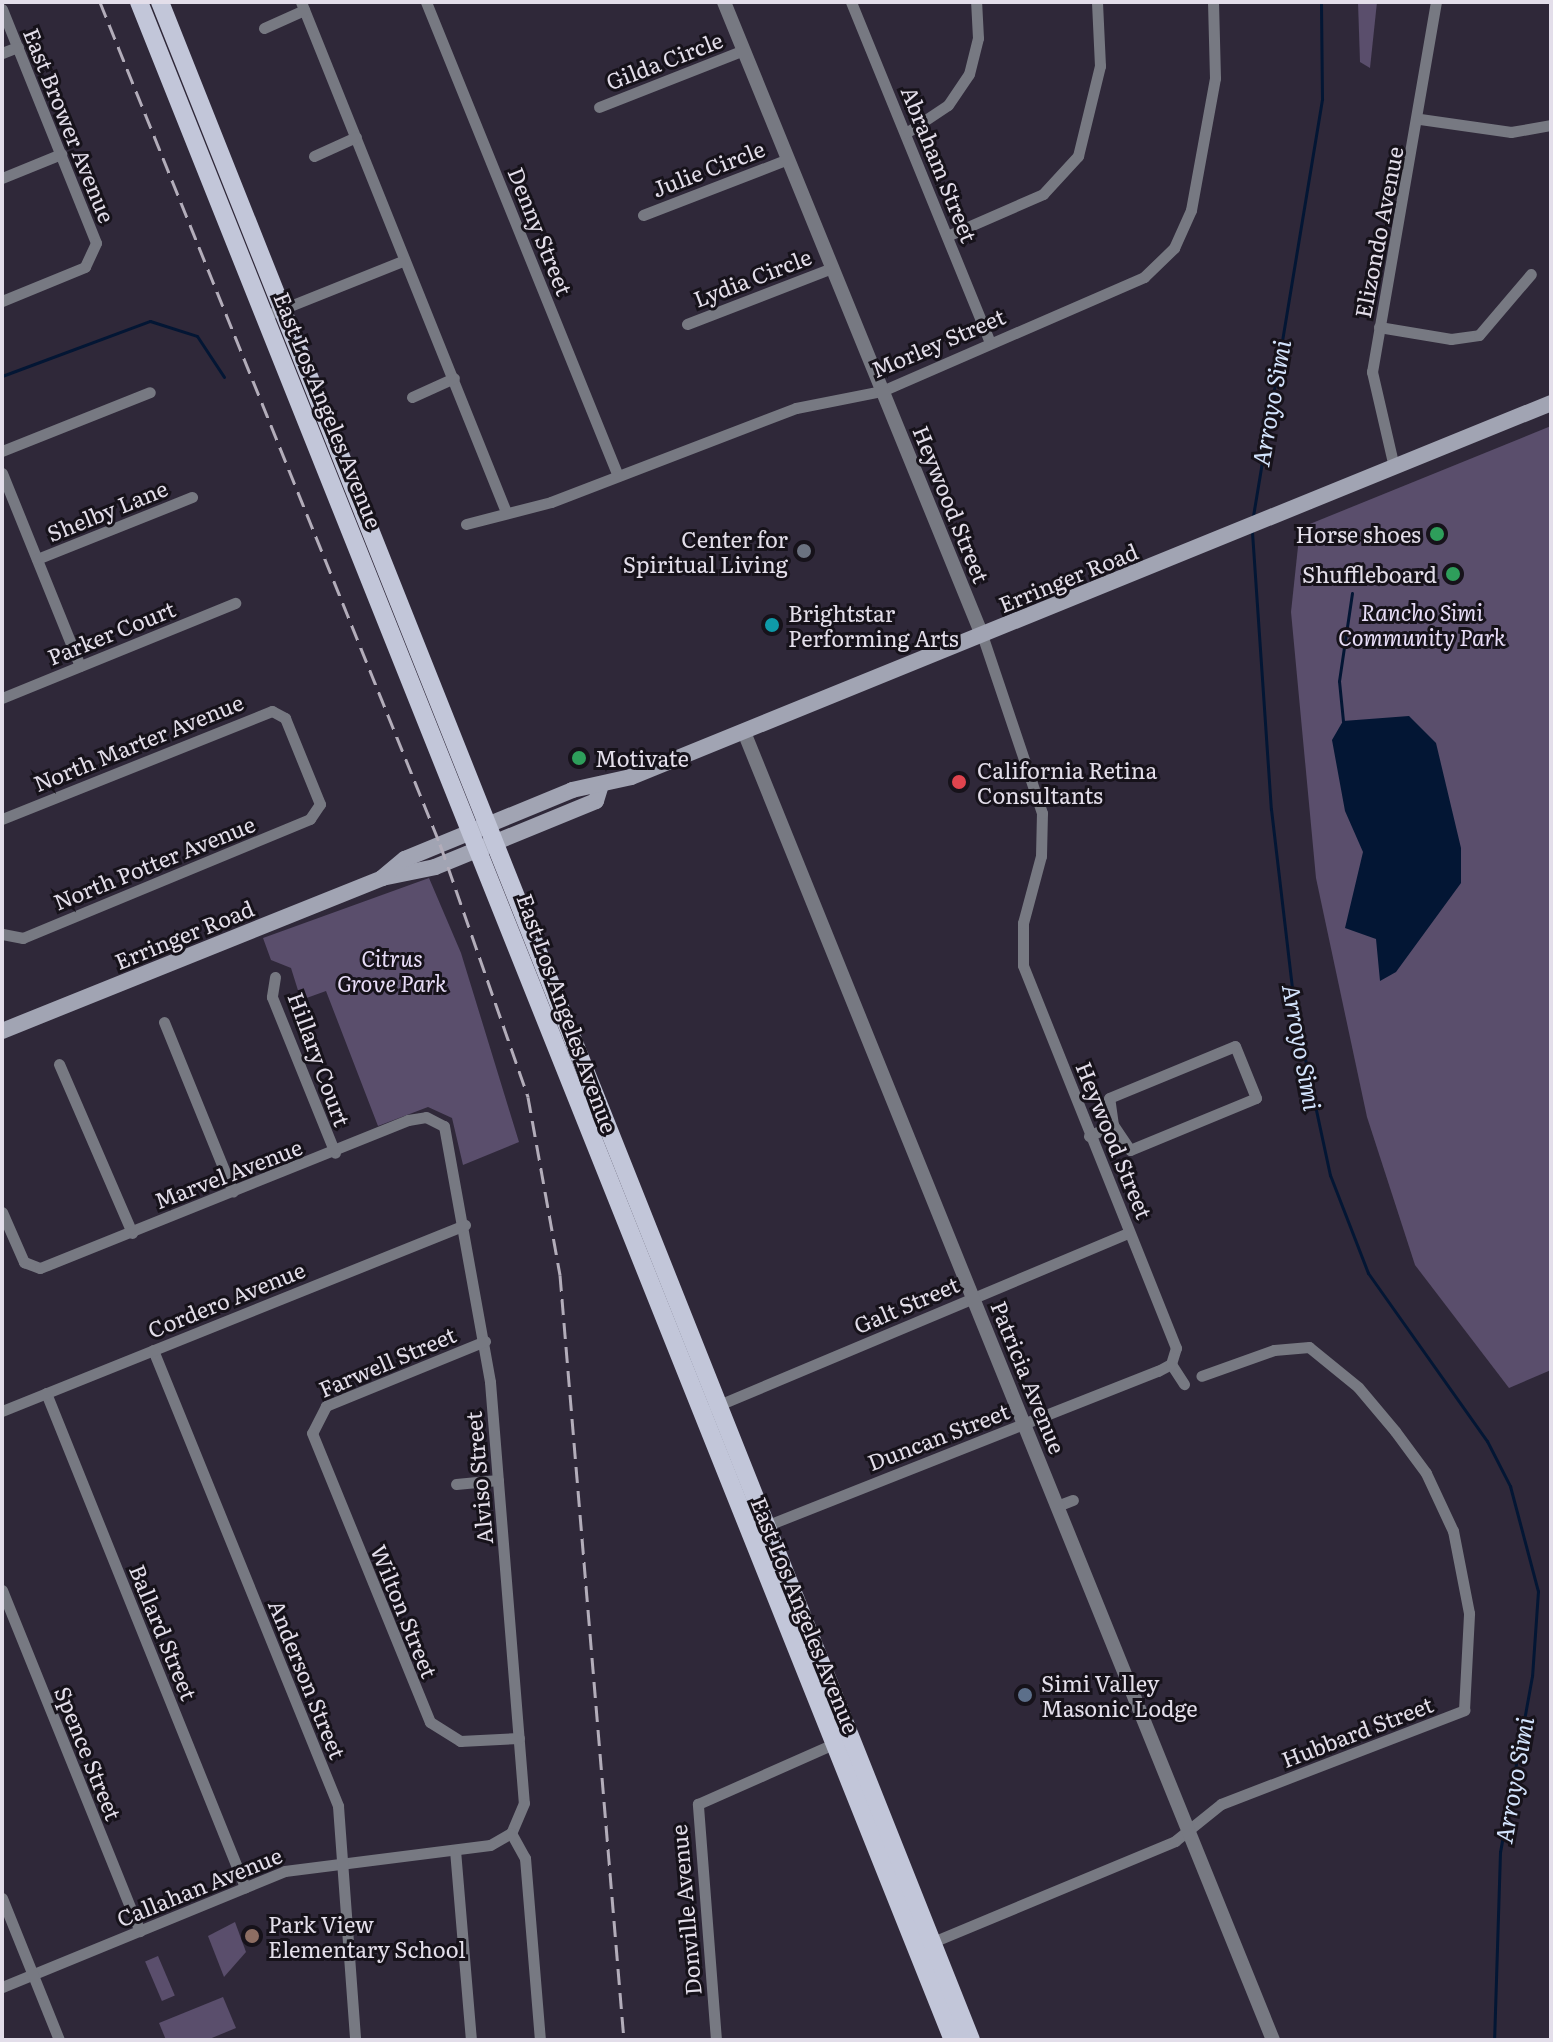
<!DOCTYPE html>
<html>
<head>
<meta charset="utf-8">
<style>
	body { margin:0 }
	#map { position:relative; width:1553px; height:2042px; overflow:hidden; background:#2f2839; font-family:Literata,serif }
	div>[style] { position:absolute }
	[style*='--x'] { left:calc(var(--x)*1px); top:calc(var(--y)*1px); width:calc(var(--w)*1px); rotate:calc(var(--a)*1deg) }
	.green>* { inset:0; background:#5a4e6c; transform-origin:0 0 }
	.water>* { inset:0; background:#031634 }
	.stream>* { height:3px; margin:-1.5px; padding:0 1.5px; transform-origin:1.5px; border-radius:1.5px; background:#031634 }
	.minor>* { height:11px; margin:-5.5px; padding:0 5.5px; transform-origin:5.5px; border-radius:5.5px; background:#777982 }
	.tertiary>* { height:14px; margin:-7px; padding:0 7px; transform-origin:7px; border-radius:7px; background:#777982 }
	.secondary>* { height:16px; margin:-8px; padding:0 8px; transform-origin:8px; border-radius:8px; background:#a1a4b3 }
	.primary>* { height:18px; margin:-9px; padding:0 9px; transform-origin:9px; border-radius:9px; background:#c2c6d9 }
	.rail>* { height:3px; margin-top:-1.5px; transform-origin:0; background:repeating-linear-gradient(90deg,#b3adba 0 16px,transparent 0 24px) }
	.dots>* { width:22px; height:22px; translate:-50% -50%; box-sizing:border-box; border:4px solid #16121a; border-radius:50% }
	span { translate:-50% -50%; white-space:nowrap; text-align:center; line-height:1.15; -webkit-text-stroke:6px #16121a; paint-order:stroke }
	.street-label { font-size:22px; color:#e3deea }
	.poi-label { font-size:22px; color:#e3deea }
	.right { translate:-100% -50%; text-align:right }
	.left { translate:0 -50%; text-align:left }
	.park-label { font-size:22px; color:#e8ddf8; font-style:italic }
	.water-label { font-size:24px; color:#d3e3fc; font-style:italic }
	.frame { position:absolute; inset:0; border:4px solid #e3deea; pointer-events:none }
</style>
</head>
<body>
<div id="map">
	<div class="green">
		<div style="clip-path:polygon(1358px 2px,1377px 2px,1370px 68px,1360px 62px)"></div>
		<div style="clip-path:polygon(1551px 426px,1551px 1370px,1509px 1388px,1415px 1265px,1367px 1117px,1316px 878px,1291px 612px,1300px 528px)"></div>
		<div style="clip-path:polygon(429px 878px,461px 953px,519px 1142px,463px 1165px,452px 1118px,428px 1107px,378px 1126px,326px 991px,301px 1000px,291px 968px,271px 960px,263px 938px)"></div>
		<div style="clip-path:polygon(235px 1922px,246px 1952px,224px 1977px,208px 1936px)"></div>
		<div style="left:158px;top:1956px;width:43px;height:14px;rotate:67deg"></div>
		<div style="clip-path:polygon(223px 1997px,236px 2028px,207px 2040px,166px 2040px,159px 2023px)"></div>
	</div>
	<div class="water">
		<div style="clip-path:polygon(1409px 716px,1436px 743px,1461px 848px,1461px 883px,1396px 972px,1380px 981px,1376px 939px,1345px 928px,1363px 852px,1345px 811px,1332px 740px,1343px 721px)"></div>
	</div>
	<div class="stream">
		<div style="--x:2;--y:376;--w:158;--a:-20.4"></div>
		<div style="--x:150;--y:321;--w:49;--a:17.7"></div>
		<div style="--x:197;--y:336;--w:49;--a:56.6"></div>
		<div style="--x:1253;--y:516;--w:423;--a:-80.6"></div>
		<div style="--x:1322;--y:99;--w:97;--a:-90.6"></div>
		<div style="--x:1252;--y:532;--w:278;--a:86.1"></div>
		<div style="--x:1271;--y:809;--w:204;--a:83.3"></div>
		<div style="--x:1295;--y:1012;--w:167;--a:77.9"></div>
		<div style="--x:1330;--y:1175;--w:105;--a:68.8"></div>
		<div style="--x:1368;--y:1273;--w:206;--a:54.7"></div>
		<div style="--x:1487;--y:1441;--w:51;--a:62.9"></div>
		<div style="--x:1510;--y:1486;--w:109;--a:75.1"></div>
		<div style="--x:1538;--y:1591;--w:85;--a:94"></div>
		<div style="--x:1532;--y:1676;--w:179;--a:100.3"></div>
		<div style="--x:1500;--y:1852;--w:188;--a:91.8"></div>
		<div style="--x:1343;--y:721;--w:40;--a:-95.7"></div>
		<div style="--x:1339;--y:681;--w:89;--a:-81.6"></div>
	</div>
	<div class="minor">
		<div style="--x:301;--y:2;--w:550;--a:68.1"></div>
		<div style="--x:426;--y:2;--w:511;--a:67.95"></div>
		<div style="--x:851;--y:2;--w:367;--a:67.8"></div>
		<div style="--x:2;--y:9;--w:252;--a:68.1"></div>
		<div style="--x:96;--y:243;--w:26;--a:115"></div>
		<div style="--x:85;--y:267;--w:90;--a:157.7"></div>
		<div style="--x:264;--y:28;--w:44;--a:-24.2"></div>
		<div style="--x:2;--y:53;--w:17;--a:-21"></div>
		<div style="--x:599;--y:107;--w:156;--a:-21.5"></div>
		<div style="--x:1420;--y:119;--w:92;--a:8.1"></div>
		<div style="--x:1511;--y:132;--w:41;--a:-9.9"></div>
		<div style="--x:906;--y:133;--w:50;--a:-33.7"></div>
		<div style="--x:948;--y:105;--w:37;--a:-56"></div>
		<div style="--x:969;--y:74;--w:37;--a:-76"></div>
		<div style="--x:978;--y:38;--w:36;--a:-93"></div>
		<div style="--x:314;--y:156;--w:46;--a:-24.3"></div>
		<div style="--x:2;--y:178;--w:64;--a:-22.1"></div>
		<div style="--x:643;--y:215;--w:155;--a:-21.1"></div>
		<div style="--x:947;--y:236;--w:105;--a:-23.6"></div>
		<div style="--x:1043;--y:194;--w:52;--a:-47.4"></div>
		<div style="--x:1078;--y:156;--w:93;--a:-76.3"></div>
		<div style="--x:1100;--y:66;--w:64;--a:-92.7"></div>
		<div style="--x:265;--y:316;--w:145;--a:-21.8"></div>
		<div style="--x:687;--y:324;--w:155;--a:-21.1"></div>
		<div style="--x:1379;--y:327;--w:73;--a:9.5"></div>
		<div style="--x:1451;--y:339;--w:28;--a:-8"></div>
		<div style="--x:1479;--y:335;--w:80;--a:-49.6"></div>
		<div style="--x:412;--y:397;--w:46;--a:-24.3"></div>
		<div style="--x:2;--y:451;--w:159;--a:-21.7"></div>
		<div style="--x:1394;--y:467;--w:98;--a:-103"></div>
		<div style="--x:1372;--y:372;--w:375;--a:-80.2"></div>
		<div style="--x:2;--y:473;--w:208;--a:68"></div>
		<div style="--x:466;--y:524;--w:88;--a:-14.5"></div>
		<div style="--x:551;--y:502;--w:262;--a:-21"></div>
		<div style="--x:796;--y:408;--w:88;--a:-11.2"></div>
		<div style="--x:882;--y:391;--w:286;--a:-23.5"></div>
		<div style="--x:1144;--y:277;--w:42;--a:-44"></div>
		<div style="--x:1174;--y:248;--w:42;--a:-65.9"></div>
		<div style="--x:1191;--y:210;--w:134;--a:-79.7"></div>
		<div style="--x:1215;--y:78;--w:76;--a:-91.5"></div>
		<div style="--x:37;--y:559;--w:167;--a:-21.8"></div>
		<div style="--x:2;--y:698;--w:252;--a:-22.2"></div>
		<div style="--x:2;--y:819;--w:291;--a:-21.8"></div>
		<div style="--x:272;--y:711;--w:15;--a:28"></div>
		<div style="--x:285;--y:718;--w:93;--a:67.9"></div>
		<div style="--x:320;--y:804;--w:18;--a:124"></div>
		<div style="--x:310;--y:819;--w:311;--a:157.5"></div>
		<div style="--x:23;--y:938;--w:21;--a:-169"></div>
		<div style="--x:275;--y:977;--w:20;--a:99"></div>
		<div style="--x:272;--y:997;--w:168;--a:68"></div>
		<div style="--x:164;--y:1022;--w:183;--a:67.9"></div>
		<div style="--x:1235;--y:1046;--w:56;--a:68"></div>
		<div style="--x:1256;--y:1098;--w:136;--a:157.6"></div>
		<div style="--x:1130;--y:1150;--w:30;--a:-124"></div>
		<div style="--x:1113;--y:1125;--w:27;--a:-98"></div>
		<div style="--x:1109;--y:1098;--w:136;--a:-22.4"></div>
		<div style="--x:59;--y:1064;--w:184;--a:66.6"></div>
		<div style="--x:1089;--y:1136;--w:26;--a:-25"></div>
		<div style="--x:2;--y:1212;--w:55;--a:66.3"></div>
		<div style="--x:24;--y:1262;--w:17;--a:21"></div>
		<div style="--x:40;--y:1268;--w:397;--a:-21.9"></div>
		<div style="--x:408;--y:1120;--w:18;--a:-9"></div>
		<div style="--x:426;--y:1117;--w:20;--a:27"></div>
		<div style="--x:444;--y:1126;--w:260;--a:79.8"></div>
		<div style="--x:490;--y:1382;--w:422;--a:85.4"></div>
		<div style="--x:524;--y:1803;--w:33;--a:113"></div>
		<div style="--x:511;--y:1833;--w:24;--a:150"></div>
		<div style="--x:490;--y:1845;--w:207;--a:172.8"></div>
		<div style="--x:285;--y:1871;--w:306;--a:157.7"></div>
		<div style="--x:485;--y:1341;--w:172;--a:157.8"></div>
		<div style="--x:326;--y:1406;--w:30;--a:117"></div>
		<div style="--x:312;--y:1433;--w:312;--a:67.8"></div>
		<div style="--x:430;--y:1722;--w:36;--a:32"></div>
		<div style="--x:460;--y:1741;--w:59;--a:-2.9"></div>
		<div style="--x:153;--y:1350;--w:492;--a:67.9"></div>
		<div style="--x:338;--y:1806;--w:235;--a:85.8"></div>
		<div style="--x:1171;--y:1364;--w:24;--a:57"></div>
		<div style="--x:46;--y:1393;--w:533;--a:68.06"></div>
		<div style="--x:714;--y:1407;--w:449;--a:-22.8"></div>
		<div style="--x:2;--y:1411;--w:499;--a:-21.9"></div>
		<div style="--x:456;--y:1484;--w:42;--a:-5.4"></div>
		<div style="--x:1057;--y:1506;--w:17;--a:-21"></div>
		<div style="--x:763;--y:1527;--w:425;--a:-21.6"></div>
		<div style="--x:1158;--y:1371;--w:15;--a:-28"></div>
		<div style="--x:1171;--y:1364;--w:17;--a:-73"></div>
		<div style="--x:1176;--y:1348;--w:412;--a:-111.8"></div>
		<div style="--x:1023;--y:965;--w:42;--a:-90"></div>
		<div style="--x:1023;--y:923;--w:69;--a:-75"></div>
		<div style="--x:1041;--y:856;--w:43;--a:-88.7"></div>
		<div style="--x:1042;--y:813;--w:188;--a:-108.6"></div>
		<div style="--x:2;--y:1590;--w:368;--a:68"></div>
		<div style="--x:511;--y:1833;--w:29;--a:61"></div>
		<div style="--x:525;--y:1858;--w:183;--a:85.3"></div>
		<div style="--x:455;--y:1850;--w:191;--a:85.2"></div>
		<div style="--x:2;--y:1898;--w:153;--a:68.1"></div>
		<div style="--x:928;--y:1944;--w:268;--a:-22.6"></div>
		<div style="--x:1175;--y:1841;--w:59;--a:-38.8"></div>
		<div style="--x:1221;--y:1804;--w:261;--a:-21.1"></div>
		<div style="--x:1464;--y:1710;--w:97;--a:-87"></div>
		<div style="--x:1469;--y:1613;--w:84;--a:-101"></div>
		<div style="--x:1453;--y:1531;--w:64;--a:-115"></div>
		<div style="--x:1426;--y:1473;--w:52;--a:-126.4"></div>
		<div style="--x:1395;--y:1431;--w:57;--a:-130.1"></div>
		<div style="--x:1358;--y:1387;--w:63;--a:-140.8"></div>
		<div style="--x:1309;--y:1347;--w:35;--a:175"></div>
		<div style="--x:1274;--y:1350;--w:77;--a:160.4"></div>
		<div style="--x:716;--y:2040;--w:237;--a:-94.4"></div>
		<div style="--x:698;--y:1804;--w:153;--a:-23.9"></div>
	</div>
	<div class="tertiary">
		<div style="--x:724;--y:2;--w:684;--a:67.83"></div>
		<div style="--x:744;--y:732;--w:1411;--a:67.98"></div>
	</div>
	<div class="secondary">
		<div style="--x:382;--y:878;--w:54;--a:-11.7"></div>
		<div style="--x:435;--y:867;--w:174;--a:-22.3"></div>
		<div style="--x:596;--y:801;--w:14;--a:-73"></div>
		<div style="--x:2;--y:1031;--w:410;--a:-21.9"></div>
		<div style="--x:382;--y:878;--w:30;--a:-40"></div>
		<div style="--x:405;--y:859;--w:181;--a:-22.4"></div>
		<div style="--x:572;--y:790;--w:60;--a:-12.4"></div>
		<div style="--x:631;--y:777;--w:993;--a:-22.12"></div>
	</div>
	<div class="primary">
		<div style="--x:139;--y:2;--w:2195;--a:68.23"></div>
		<div style="--x:160;--y:2;--w:2193;--a:68.3"></div>
	</div>
	<div class="rail">
		<div style="--x:100;--y:2;--w:908;--a:68.01"></div>
		<div style="--x:440;--y:844;--w:268;--a:70.8"></div>
		<div style="--x:528;--y:1097;--w:181;--a:79.8"></div>
		<div style="--x:560;--y:1275;--w:768;--a:85.22"></div>
	</div>
	<div class="dots">
		<div style="left:1437px;top:534px;background:#2e9e5b"></div>
		<div style="left:804px;top:551px;background:#6b7280"></div>
		<div style="left:1453px;top:574px;background:#2e9e5b"></div>
		<div style="left:772px;top:625px;background:#0f9aa8"></div>
		<div style="left:579px;top:758px;background:#2e9e5b"></div>
		<div style="left:959px;top:782px;background:#e0444e"></div>
		<div style="left:1025px;top:1695px;background:#5c6f8a"></div>
		<div style="left:252px;top:1936px;background:#8d6e63"></div>
	</div>
	<div class="street-label">
		<span style="left:664px;top:60px;rotate:-21deg">Gilda Circle</span>
		<span style="left:70px;top:125px;rotate:68deg">East Brower Avenue</span>
		<span style="left:940px;top:164px;rotate:68deg">Abraham Street</span>
		<span style="left:708px;top:168px;rotate:-21deg">Julie Circle</span>
		<span style="left:541px;top:231px;rotate:68deg">Denny Street</span>
		<span style="left:1378px;top:232px;rotate:-79deg">Elizondo Avenue</span>
		<span style="left:752px;top:277px;rotate:-21deg">Lydia Circle</span>
		<span style="left:938px;top:342px;rotate:-23deg">Morley Street</span>
		<span style="left:329px;top:410px;rotate:68deg">East Los Angeles Avenue</span>
		<span style="left:952px;top:504px;rotate:68deg">Heywood Street</span>
		<span style="left:107px;top:510px;rotate:-22deg">Shelby Lane</span>
		<span style="left:1068px;top:577px;rotate:-22deg">Erringer Road</span>
		<span style="left:111px;top:632px;rotate:-22deg">Parker Court</span>
		<span style="left:138px;top:742px;rotate:-22deg">North Marter Avenue</span>
		<span style="left:154px;top:862px;rotate:-22deg">North Potter Avenue</span>
		<span style="left:184px;top:934px;rotate:-22deg">Erringer Road</span>
		<span style="left:568px;top:1013px;rotate:70deg">East Los Angeles Avenue</span>
		<span style="left:320px;top:1059px;rotate:70deg">Hillary Court</span>
		<span style="left:1115px;top:1140px;rotate:68deg">Heywood Street</span>
		<span style="left:228px;top:1173px;rotate:-21deg">Marvel Avenue</span>
		<span style="left:226px;top:1299px;rotate:-22deg">Cordero Avenue</span>
		<span style="left:906px;top:1304px;rotate:-23deg">Galt Street</span>
		<span style="left:387px;top:1361px;rotate:-23deg">Farwell Street</span>
		<span style="left:1029px;top:1377px;rotate:68deg">Patricia Avenue</span>
		<span style="left:938px;top:1436px;rotate:-21deg">Duncan Street</span>
		<span style="left:478px;top:1478px;rotate:-95deg">Alviso Street</span>
		<span style="left:405px;top:1611px;rotate:68deg">Wilton Street</span>
		<span style="left:806px;top:1615px;rotate:68deg">East Los Angeles Avenue</span>
		<span style="left:164px;top:1632px;rotate:68deg">Ballard Street</span>
		<span style="left:308px;top:1679px;rotate:68deg">Anderson Street</span>
		<span style="left:1357px;top:1731px;rotate:-21deg">Hubbard Street</span>
		<span style="left:89px;top:1753px;rotate:68deg">Spence Street</span>
		<span style="left:199px;top:1886px;rotate:-22deg">Callahan Avenue</span>
		<span style="left:685px;top:1910px;rotate:-95deg">Donville Avenue</span>
	</div>
	<div class="poi-label">
		<span class="right" style="left:1421px;top:534px">Horse shoes</span>
		<span class="right" style="left:788px;top:551px">Center for<br>Spiritual Living</span>
		<span class="right" style="left:1437px;top:574px">Shuffleboard</span>
		<span class="left" style="left:788px;top:625px">Brightstar<br>Performing Arts</span>
		<span class="left" style="left:595px;top:758px">Motivate</span>
		<span class="left" style="left:977px;top:782px">California Retina<br>Consultants</span>
		<span class="left" style="left:1041px;top:1695px">Simi Valley<br>Masonic Lodge</span>
		<span class="left" style="left:268px;top:1936px">Park View<br>Elementary School</span>
	</div>
	<div class="park-label">
		<span style="left:1422px;top:624px">Rancho Simi<br>Community Park</span>
		<span style="left:392px;top:970px">Citrus<br>Grove Park</span>
	</div>
	<div class="water-label">
		<span style="left:1270px;top:403px;rotate:-80deg">Arroyo Simi</span>
		<span style="left:1303px;top:1047px;rotate:80deg">Arroyo Simi</span>
		<span style="left:1513px;top:1780px;rotate:-80deg">Arroyo Simi</span>
	</div>
	<div class="frame"></div>
</div>
</body>
</html>
